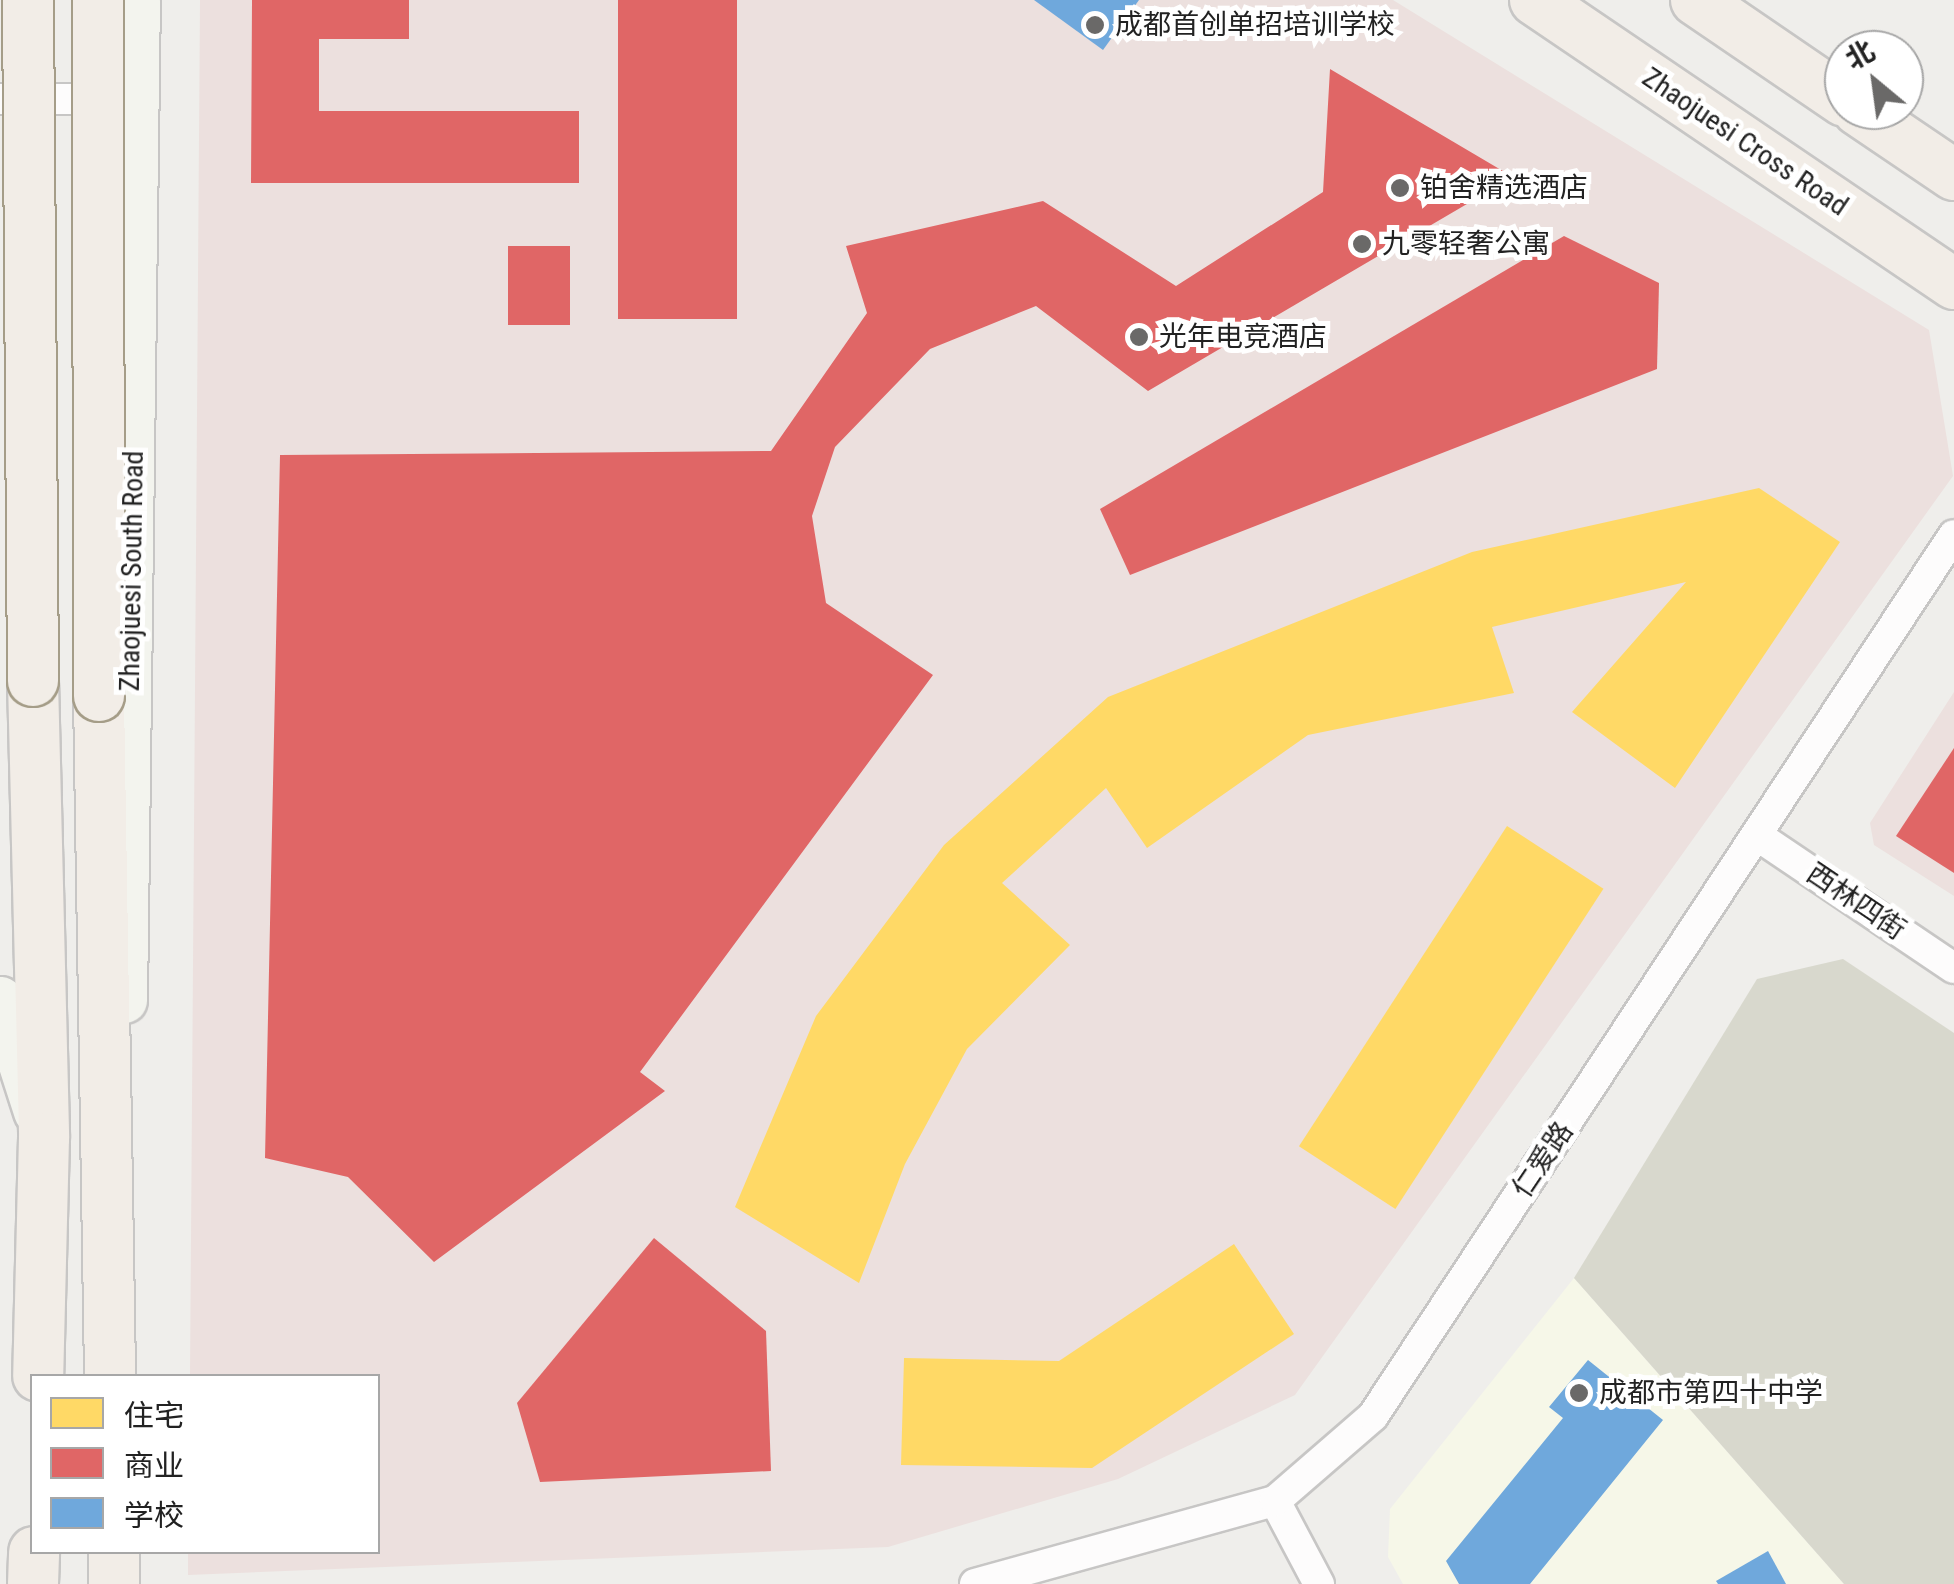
<!DOCTYPE html>
<html>
<head>
<meta charset="utf-8">
<style>
	body { margin:0 }
	#map { position:relative; width:1954px; height:1584px; overflow:hidden; background:#efeeeb; font-family:"Roboto Condensed","Noto Sans SC",sans-serif }
	div>[style] { position:absolute }
	[style*='--x'] { left:calc(var(--x)*1px); top:calc(var(--y)*1px); width:calc(var(--w)*1px); rotate:calc(var(--a)*1deg) }
	.commercial>* { inset:0; background:#ece0de }
	.education>* { inset:0; background:#f6f7e8 }
	.construction>* { inset:0; background:#d8d8cd }
	.homes>* { inset:0; background:#ffd966; transform-origin:0 0 }
	.shops>* { inset:0; background:#e06666; transform-origin:0 0 }
	.schools>* { inset:0; background:#6fa8dc }
	.roads { filter:drop-shadow(2px 0 #c7c6c5) drop-shadow(-2px 0 #c7c6c5) drop-shadow(0 2px #c7c6c5) drop-shadow(0 -2px #c7c6c5) }
	.street>* { height:30px; margin:-15px; padding:0 15px; transform-origin:15px; border-radius:15px; background:#fdfcfc }
	.secondary>* { height:45px; margin:-22.5px; padding:0 22.5px; transform-origin:22.5px; border-radius:22.5px; background:#f3f4ee }
	.primary>* { height:50px; margin:-25px; padding:0 25px; transform-origin:25px; border-radius:25px; background:#f2ede7 }
	.bridges { filter:drop-shadow(2px 0 #a59d88) drop-shadow(-2px 0 #a59d88) drop-shadow(0 2px #a59d88) drop-shadow(0 -2px #a59d88) }
	.primary-bridge>* { height:50px; margin:-25px; padding:0 25px; transform-origin:25px; border-radius:25px; background:#f2ede7 }
	.dots>* { width:28px; height:28px; translate:-50% -50%; box-sizing:border-box; border:5px solid #fff; border-radius:50% }
	span { translate:-50% -50%; white-space:nowrap; text-align:center; line-height:1.15; -webkit-text-stroke:10px #fff; paint-order:stroke }
	.poi-label { font-size:28px; color:#222 }
	.left { translate:0 -50%; text-align:left }
	.street-label { font-size:28px; color:#222 }
	.legend { position:absolute; left:30px; top:1374px; width:350px; height:180px; box-sizing:border-box; background:#fff; border:2px solid #a7a7a7; margin:0; padding:12px 18px; list-style:none; font-size:30px; color:#222 }
	.legend li { display:flex; align-items:center; gap:20px; height:50px }
	.legend b { width:50px; border:2px solid #a7a7a7 }
	.north { position:absolute; left:1824px; top:30px; width:100px; height:100px; box-sizing:border-box; background:#fff; border:2px solid #a7a7a7; border-radius:50%; rotate:331deg; font-size:28px; font-weight:700; line-height:40px; text-align:center; color:#222 }
	.north::after { content:''; display:block; margin:auto; width:35px; height:45px; background:#6a6968; clip-path:polygon(50% 0,100% 100%,50% 72%,0 100%) }
</style>
</head>
<body>
<div id="map">
	<div class="commercial">
		<div style="clip-path:polygon(200px 0,1393px 0,1929px 330px,1953px 476px,1295px 1395px,1118px 1479px,888px 1547px,188px 1575px,188px 1552px,378px 1552px,378px 1376px,190px 1376px)"></div>
		<div style="clip-path:polygon(1954px 692px,1954px 896px,1874px 845px,1870px 823px)"></div>
	</div>
	<div class="education">
		<div style="clip-path:polygon(1574px 1278px,1844px 1584px,1403px 1584px,1388px 1557px,1390px 1509px)"></div>
	</div>
	<div class="construction">
		<div style="clip-path:polygon(1843px 959px,1954px 1033px,1954px 1584px,1844px 1584px,1574px 1278px,1757px 979px)"></div>
	</div>
	<div class="homes">
		<div style="clip-path:polygon(1759px 488px,1840px 542px,1675px 788px,1572px 712px,1686px 582px,1492px 627px,1514px 693px,1308px 735px,1147px 848px,1106px 788px,1002px 883px,1070px 945px,967px 1049px,905px 1164px,859px 1283px,735px 1207px,816px 1016px,944px 845px,1108px 697px,1472px 552px)"></div>
		<div style="left:1507px;top:826px;width:115px;height:382px;rotate:33deg"></div>
		<div style="clip-path:polygon(1234px 1244px,1294px 1334px,1092px 1468px,901px 1465px,904px 1358px,1059px 1361px)"></div>
	</div>
	<div class="shops">
		<div style="clip-path:polygon(252px 0,409px 0,409px 39px,319px 39px,319px 111px,579px 111px,579px 183px,251px 183px)"></div>
		<div style="left:618px;top:0;width:119px;height:319px"></div>
		<div style="clip-path:polygon(1330px 69px,1513px 177px,1148px 391px,1036px 306px,930px 349px,835px 447px,812px 516px,826px 603px,933px 675px,640px 1072px,665px 1091px,434px 1262px,348px 1177px,265px 1158px,280px 455px,771px 451px,867px 313px,846px 246px,1043px 201px,1176px 286px,1323px 192px)"></div>
		<div style="clip-path:polygon(1564px 236px,1659px 283px,1657px 369px,1130px 575px,1100px 509px)"></div>
		<div style="left:508px;top:246px;width:62px;height:79px"></div>
		<div style="clip-path:polygon(1954px 748px,1954px 873px,1896px 836px)"></div>
		<div style="clip-path:polygon(654px 1238px,766px 1331px,771px 1471px,540px 1482px,517px 1403px)"></div>
	</div>
	<div class="schools">
		<div style="clip-path:polygon(1034px 0,1139px 0,1103px 50px)"></div>
		<div style="clip-path:polygon(1588px 1360px,1663px 1420px,1530px 1584px,1459px 1584px,1446px 1561px,1563px 1418px,1549px 1407px)"></div>
		<div style="clip-path:polygon(1768px 1551px,1786px 1584px,1718px 1584px,1716px 1581px)"></div>
	</div>
	<div class="roads">
		<div class="street">
			<div style="--x:0;--y:99;--w:114;--a:0"></div>
			<div style="--x:1758;--y:836;--w:236;--a:34"></div>
			<div style="--x:1275;--y:1501;--w:94;--a:62.1"></div>
			<div style="--x:975;--y:1584;--w:311;--a:-15.5"></div>
			<div style="--x:1275;--y:1501;--w:130;--a:-40.9"></div>
			<div style="--x:1373;--y:1416;--w:1055;--a:-56.6"></div>
		</div>
		<div class="secondary">
			<div style="--x:0;--y:999;--w:118;--a:72.2"></div>
			<div style="--x:124;--y:1000;--w:1000;--a:-89.26"></div>
		</div>
		<div class="primary">
			<div style="--x:1535;--y:0;--w:506;--a:34.13"></div>
			<div style="--x:1696;--y:0;--w:179;--a:34.3"></div>
			<div style="--x:1858;--y:110;--w:116;--a:34.1"></div>
			<div style="--x:33;--y:681;--w:457;--a:88.6"></div>
			<div style="--x:44;--y:1138;--w:238;--a:91.4"></div>
			<div style="--x:99;--y:696;--w:680;--a:89.07"></div>
			<div style="--x:114;--y:1552;--w:32;--a:90"></div>
			<div style="--x:33;--y:1584;--w:32;--a:-88"></div>
		</div>
	</div>
	<div class="bridges">
		<div class="primary-bridge">
			<div style="--x:28;--y:0;--w:681;--a:89.58"></div>
			<div style="--x:98;--y:0;--w:696;--a:89.92"></div>
		</div>
	</div>
	<div class="dots">
		<div style="left:1095px;top:25px;background:#6a6968"></div>
		<div style="left:1400px;top:188px;background:#6a6968"></div>
		<div style="left:1362px;top:244px;background:#6a6968"></div>
		<div style="left:1139px;top:337px;background:#6a6968"></div>
		<div style="left:1579px;top:1393px;background:#6a6968"></div>
	</div>
	<div class="poi-label">
		<span class="left" style="left:1115px;top:25px">成都首创单招培训学校</span>
		<span class="left" style="left:1420px;top:188px">铂舍精选酒店</span>
		<span class="left" style="left:1382px;top:244px">九零轻奢公寓</span>
		<span class="left" style="left:1159px;top:337px">光年电竞酒店</span>
		<span class="left" style="left:1599px;top:1393px">成都市第四十中学</span>
	</div>
	<div class="street-label">
		<span style="left:1745px;top:142px;rotate:34deg">Zhaojuesi Cross Road</span>
		<span style="left:132px;top:571px;rotate:-89deg">Zhaojuesi South Road</span>
		<span style="left:1856px;top:902px;rotate:34deg">西林四街</span>
		<span style="left:1543px;top:1160px;rotate:-56deg">仁爱路</span>
	</div>
	<ul class="legend">
	<li><b style="height:28px;background:#ffd966"></b>住宅</li>
	<li><b style="height:28px;background:#e06666"></b>商业</li>
	<li><b style="height:28px;background:#6fa8dc"></b>学校</li>
	</ul>
	<div class="north">北</div>
</div>
</body>
</html>
